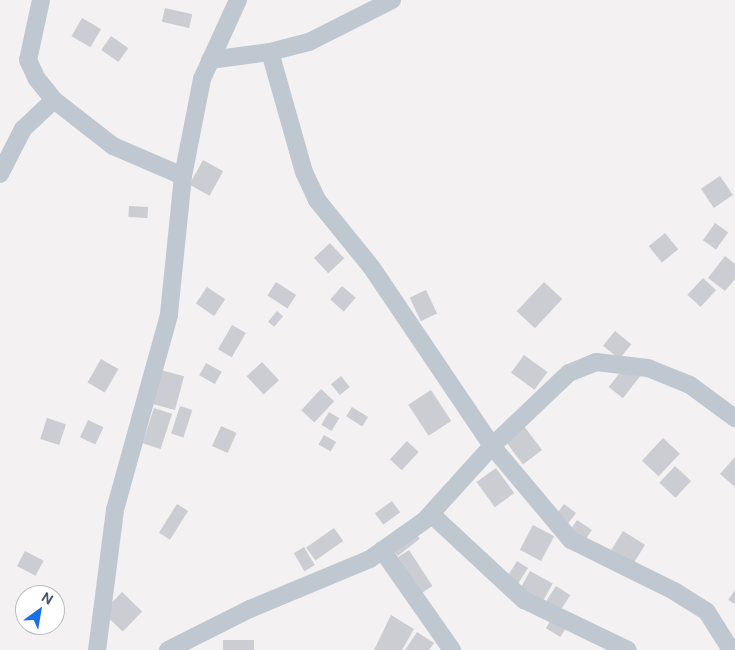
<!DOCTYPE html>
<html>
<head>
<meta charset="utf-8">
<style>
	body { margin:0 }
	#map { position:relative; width:735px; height:650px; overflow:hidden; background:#f3f1f1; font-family:"DM Sans",sans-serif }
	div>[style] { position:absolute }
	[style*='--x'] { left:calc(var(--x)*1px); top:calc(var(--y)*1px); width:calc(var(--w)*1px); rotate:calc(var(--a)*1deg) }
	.building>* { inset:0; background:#cbcdd3; transform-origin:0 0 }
	.minor>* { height:18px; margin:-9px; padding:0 9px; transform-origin:9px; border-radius:9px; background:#bfc8d0 }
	span { translate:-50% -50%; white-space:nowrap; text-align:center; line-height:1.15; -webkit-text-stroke:4.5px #fff; paint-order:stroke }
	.north { position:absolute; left:15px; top:585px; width:50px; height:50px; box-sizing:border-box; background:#fff; border:1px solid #b6bbbf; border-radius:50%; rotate:32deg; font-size:14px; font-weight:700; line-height:20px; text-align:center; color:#49545f }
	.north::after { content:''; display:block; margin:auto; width:18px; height:22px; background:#1870e6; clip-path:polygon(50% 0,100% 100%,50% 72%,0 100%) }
</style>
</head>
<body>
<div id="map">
	<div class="building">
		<div style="left:165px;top:8px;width:28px;height:14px;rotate:13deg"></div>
		<div style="left:82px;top:18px;width:22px;height:21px;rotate:30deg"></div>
		<div style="left:111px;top:36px;width:21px;height:17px;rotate:35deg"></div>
		<div style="left:203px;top:160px;width:23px;height:28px;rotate:29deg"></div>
		<div style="left:720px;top:176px;width:23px;height:23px;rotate:56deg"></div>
		<div style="left:129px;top:206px;width:19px;height:11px;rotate:3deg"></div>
		<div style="left:715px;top:223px;width:16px;height:21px;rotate:35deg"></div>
		<div style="left:665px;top:233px;width:21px;height:21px;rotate:51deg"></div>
		<div style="left:330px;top:243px;width:21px;height:22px;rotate:47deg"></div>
		<div style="clip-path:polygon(725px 256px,735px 264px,735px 279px,725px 291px,708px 278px)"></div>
		<div style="left:703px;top:278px;width:18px;height:23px;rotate:43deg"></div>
		<div style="left:276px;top:282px;width:24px;height:16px;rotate:33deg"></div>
		<div style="left:544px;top:282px;width:25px;height:40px;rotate:43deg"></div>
		<div style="left:342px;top:286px;width:18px;height:18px;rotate:41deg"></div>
		<div style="left:207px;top:287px;width:22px;height:20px;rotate:34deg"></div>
		<div style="left:426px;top:290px;width:26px;height:18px;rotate:65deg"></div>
		<div style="left:277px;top:311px;width:8px;height:14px;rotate:40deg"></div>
		<div style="left:232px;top:325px;width:16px;height:28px;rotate:30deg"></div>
		<div style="left:615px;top:331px;width:21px;height:19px;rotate:39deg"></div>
		<div style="left:524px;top:355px;width:29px;height:22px;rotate:36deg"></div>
		<div style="left:101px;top:359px;width:20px;height:27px;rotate:30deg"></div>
		<div style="left:262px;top:362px;width:25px;height:21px;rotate:47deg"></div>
		<div style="left:206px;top:363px;width:18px;height:14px;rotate:29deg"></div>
		<div style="left:626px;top:365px;width:18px;height:28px;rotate:38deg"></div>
		<div style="left:157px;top:369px;width:28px;height:35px;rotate:15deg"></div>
		<div style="left:341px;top:376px;width:14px;height:13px;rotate:51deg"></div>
		<div style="left:321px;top:389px;width:18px;height:29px;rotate:43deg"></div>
		<div style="left:431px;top:390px;width:37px;height:27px;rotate:57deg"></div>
		<div style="left:180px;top:406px;width:13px;height:29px;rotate:18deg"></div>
		<div style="left:352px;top:407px;width:19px;height:11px;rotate:32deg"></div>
		<div style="left:154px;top:408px;width:19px;height:37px;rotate:18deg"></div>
		<div style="left:329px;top:412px;width:12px;height:15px;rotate:31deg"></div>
		<div style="left:47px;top:418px;width:20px;height:22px;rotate:18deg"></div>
		<div style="left:88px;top:420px;width:17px;height:19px;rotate:25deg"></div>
		<div style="left:221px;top:426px;width:17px;height:22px;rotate:24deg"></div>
		<div style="left:524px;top:426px;width:30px;height:24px;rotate:53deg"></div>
		<div style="left:324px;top:435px;width:14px;height:11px;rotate:30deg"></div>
		<div style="left:663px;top:438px;width:23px;height:31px;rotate:43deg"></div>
		<div style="left:407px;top:441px;width:16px;height:25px;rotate:43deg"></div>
		<div style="clip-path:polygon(735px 457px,735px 487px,720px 474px)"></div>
		<div style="left:675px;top:466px;width:22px;height:23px;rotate:43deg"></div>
		<div style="left:496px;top:468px;width:31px;height:24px;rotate:54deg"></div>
		<div style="left:392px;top:501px;width:14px;height:21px;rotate:54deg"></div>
		<div style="left:177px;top:504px;width:13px;height:34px;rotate:32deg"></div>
		<div style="left:564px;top:504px;width:15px;height:15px;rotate:37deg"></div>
		<div style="left:577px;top:520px;width:18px;height:15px;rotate:34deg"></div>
		<div style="left:533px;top:525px;width:24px;height:28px;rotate:28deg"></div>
		<div style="left:334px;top:528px;width:16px;height:34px;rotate:55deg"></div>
		<div style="left:413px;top:530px;width:11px;height:28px;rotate:52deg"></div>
		<div style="left:623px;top:531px;width:26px;height:22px;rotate:32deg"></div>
		<div style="left:304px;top:547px;width:21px;height:12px;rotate:59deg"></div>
		<div style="left:409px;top:550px;width:43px;height:13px;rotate:57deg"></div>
		<div style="left:25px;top:551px;width:21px;height:17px;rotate:28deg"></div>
		<div style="left:517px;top:561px;width:13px;height:21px;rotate:32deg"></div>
		<div style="left:530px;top:571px;width:26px;height:22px;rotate:29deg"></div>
		<div style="left:556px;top:586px;width:17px;height:20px;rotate:33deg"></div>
		<div style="clip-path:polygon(735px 590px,735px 604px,728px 600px)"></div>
		<div style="left:122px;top:592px;width:28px;height:28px;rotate:44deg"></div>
		<div style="clip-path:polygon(391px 615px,414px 629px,402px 650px,374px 650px)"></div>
		<div style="left:552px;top:618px;width:17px;height:12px;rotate:31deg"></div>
		<div style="clip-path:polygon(417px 632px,434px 643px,429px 650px,405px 650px)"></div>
		<div style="left:254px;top:640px;width:10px;height:31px;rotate:90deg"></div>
	</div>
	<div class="minor">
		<div style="--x:41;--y:0;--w:61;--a:102.2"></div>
		<div style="--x:28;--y:60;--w:21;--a:65"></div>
		<div style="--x:37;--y:79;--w:27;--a:51"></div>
		<div style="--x:54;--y:100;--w:75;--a:37.9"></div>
		<div style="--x:113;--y:146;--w:76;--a:23.2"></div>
		<div style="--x:183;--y:176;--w:140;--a:95.8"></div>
		<div style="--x:169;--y:315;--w:202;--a:105.5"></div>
		<div style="--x:115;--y:510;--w:141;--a:97.3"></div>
		<div style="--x:270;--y:52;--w:40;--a:-14.4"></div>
		<div style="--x:309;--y:42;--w:93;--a:-26.8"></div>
		<div style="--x:210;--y:60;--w:61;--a:-7.6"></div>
		<div style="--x:270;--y:52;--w:125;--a:74.2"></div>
		<div style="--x:304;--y:172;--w:31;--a:65"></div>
		<div style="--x:317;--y:200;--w:87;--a:51"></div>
		<div style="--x:372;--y:268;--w:215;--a:56"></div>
		<div style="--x:492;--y:446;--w:123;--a:50"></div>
		<div style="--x:571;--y:540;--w:115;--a:26.3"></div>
		<div style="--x:674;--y:591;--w:39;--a:32"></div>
		<div style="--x:707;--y:612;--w:45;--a:57.7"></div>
		<div style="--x:0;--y:174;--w:51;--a:-62.9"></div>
		<div style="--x:23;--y:129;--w:42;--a:-43.1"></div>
		<div style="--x:183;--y:176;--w:99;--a:-78.9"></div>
		<div style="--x:202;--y:79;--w:87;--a:-65.5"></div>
		<div style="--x:431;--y:514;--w:127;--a:42.8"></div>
		<div style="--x:524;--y:600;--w:115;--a:25.7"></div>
		<div style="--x:382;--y:550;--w:122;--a:55"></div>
		<div style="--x:168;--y:650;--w:92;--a:-26.6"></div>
		<div style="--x:250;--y:609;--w:130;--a:-22.6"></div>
		<div style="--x:370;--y:559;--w:67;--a:-35.3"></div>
		<div style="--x:425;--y:520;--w:100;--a:-47.8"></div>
		<div style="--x:492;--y:446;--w:106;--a:-43.5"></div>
		<div style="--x:569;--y:373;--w:29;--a:-22"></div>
		<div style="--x:596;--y:362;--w:52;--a:6.6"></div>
		<div style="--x:648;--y:368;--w:45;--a:22"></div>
		<div style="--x:690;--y:385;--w:56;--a:36.3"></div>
	</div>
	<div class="north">N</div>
</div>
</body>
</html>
